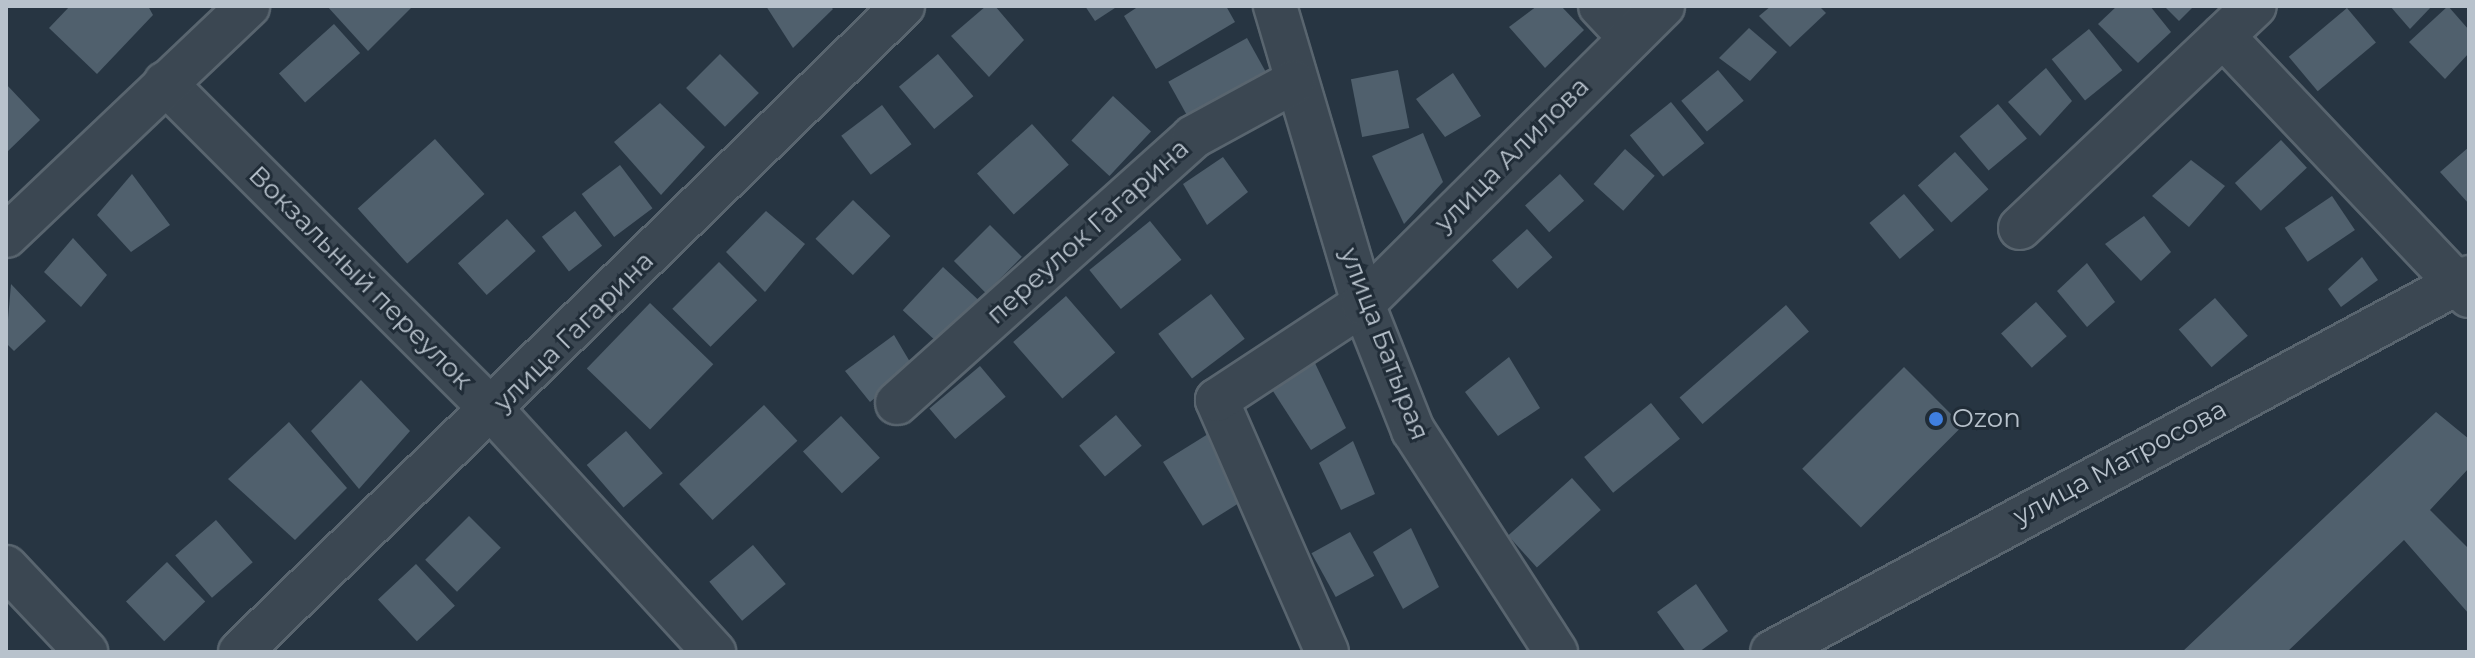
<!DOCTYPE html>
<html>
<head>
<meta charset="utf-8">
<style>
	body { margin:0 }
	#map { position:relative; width:2475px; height:658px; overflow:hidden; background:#273542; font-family:Montserrat,sans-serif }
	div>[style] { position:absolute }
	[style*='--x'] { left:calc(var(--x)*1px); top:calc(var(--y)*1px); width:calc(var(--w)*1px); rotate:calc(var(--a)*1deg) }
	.building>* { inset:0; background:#50606d; transform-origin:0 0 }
	.roads { filter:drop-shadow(2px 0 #59656f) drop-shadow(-2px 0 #59656f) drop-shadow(0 2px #59656f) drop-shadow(0 -2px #59656f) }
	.minor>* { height:42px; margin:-21px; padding:0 21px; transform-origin:21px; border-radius:21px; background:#3b4752 }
	.dots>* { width:22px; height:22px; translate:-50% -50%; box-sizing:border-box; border:4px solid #202c37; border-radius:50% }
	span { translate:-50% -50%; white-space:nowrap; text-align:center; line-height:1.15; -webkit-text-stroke:6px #202c37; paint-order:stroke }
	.street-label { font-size:26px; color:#b8c2cc }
	.poi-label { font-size:26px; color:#b8c2cc }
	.left { translate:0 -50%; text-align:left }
	.frame { position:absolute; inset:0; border:8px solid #b8c2cc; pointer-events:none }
</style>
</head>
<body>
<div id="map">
	<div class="building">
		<div style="clip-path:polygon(70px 6px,148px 6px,153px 15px,97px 74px,49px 28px)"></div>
		<div style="clip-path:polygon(327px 6px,413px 6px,368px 51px)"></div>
		<div style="clip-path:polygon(766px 6px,830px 6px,833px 9px,793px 48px)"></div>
		<div style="clip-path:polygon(986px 6px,995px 6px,1024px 40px,989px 77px,951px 36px)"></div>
		<div style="clip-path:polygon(1085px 6px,1118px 6px,1095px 21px)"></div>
		<div style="clip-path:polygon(1139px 6px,1226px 6px,1235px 22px,1156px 69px,1124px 16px)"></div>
		<div style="clip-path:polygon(1537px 6px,1561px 6px,1584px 30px,1545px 68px,1509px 27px)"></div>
		<div style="clip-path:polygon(1771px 6px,1819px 6px,1826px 13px,1790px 47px,1759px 16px)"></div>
		<div style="clip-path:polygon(2117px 6px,2150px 6px,2171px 32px,2138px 63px,2098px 24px)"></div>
		<div style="clip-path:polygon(2164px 6px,2194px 6px,2179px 21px)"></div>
		<div style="clip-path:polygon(2390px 6px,2432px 6px,2410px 29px)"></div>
		<div style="clip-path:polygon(2448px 6px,2469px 30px,2469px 53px,2445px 79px,2409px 42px)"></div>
		<div style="left:2347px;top:8px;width:45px;height:76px;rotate:50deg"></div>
		<div style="left:334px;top:24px;width:39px;height:74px;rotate:48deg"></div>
		<div style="clip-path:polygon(1749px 28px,1777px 52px,1750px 81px,1719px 58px)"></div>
		<div style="left:2089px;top:29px;width:53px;height:48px;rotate:51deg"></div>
		<div style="left:1247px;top:38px;width:50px;height:90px;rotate:61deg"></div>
		<div style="left:720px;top:54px;width:55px;height:48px;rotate:45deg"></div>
		<div style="left:938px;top:54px;width:55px;height:51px;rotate:50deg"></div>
		<div style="clip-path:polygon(2046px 68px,2072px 101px,2040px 136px,2008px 102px)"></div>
		<div style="left:1398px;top:70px;width:59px;height:48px;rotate:79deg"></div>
		<div style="left:1718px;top:70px;width:40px;height:48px;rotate:50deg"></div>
		<div style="clip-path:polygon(1453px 73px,1481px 116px,1445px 137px,1416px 99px)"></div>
		<div style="clip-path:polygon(6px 84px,40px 120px,6px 153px)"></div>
		<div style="left:1113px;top:96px;width:52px;height:61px;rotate:43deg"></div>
		<div style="left:1671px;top:102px;width:53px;height:53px;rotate:51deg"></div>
		<div style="clip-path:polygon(660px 103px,705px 147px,661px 195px,614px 142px)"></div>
		<div style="left:1998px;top:104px;width:45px;height:50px;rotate:50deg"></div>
		<div style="left:882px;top:105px;width:49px;height:51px;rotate:53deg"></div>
		<div style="left:1032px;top:124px;width:55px;height:74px;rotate:48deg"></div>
		<div style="clip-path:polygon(1423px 133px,1443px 182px,1404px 224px,1372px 156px)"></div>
		<div style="left:435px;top:139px;width:74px;height:104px;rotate:48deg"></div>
		<div style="left:2281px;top:140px;width:38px;height:63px;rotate:47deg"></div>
		<div style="clip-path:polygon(2469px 147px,2469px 204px,2440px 172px)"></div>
		<div style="left:1625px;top:149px;width:40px;height:47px;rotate:42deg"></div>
		<div style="left:1955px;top:152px;width:50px;height:50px;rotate:48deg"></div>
		<div style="clip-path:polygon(1223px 157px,1248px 192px,1207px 225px,1183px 184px)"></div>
		<div style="clip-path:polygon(2191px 160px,2225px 186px,2189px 227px,2152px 196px)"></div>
		<div style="left:620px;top:165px;width:54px;height:48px;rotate:53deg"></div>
		<div style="clip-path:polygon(132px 174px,170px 225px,131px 252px,97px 215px)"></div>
		<div style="left:1560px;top:174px;width:36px;height:47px;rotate:48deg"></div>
		<div style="left:1904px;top:194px;width:47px;height:45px;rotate:50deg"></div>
		<div style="left:2332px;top:196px;width:41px;height:57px;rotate:56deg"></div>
		<div style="left:853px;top:200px;width:52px;height:54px;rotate:44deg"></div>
		<div style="left:575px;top:211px;width:44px;height:42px;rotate:52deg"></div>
		<div style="clip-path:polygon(766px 211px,805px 244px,765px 292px,726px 252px)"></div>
		<div style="clip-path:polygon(2144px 216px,2171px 252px,2141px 281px,2105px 244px)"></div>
		<div style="left:507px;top:219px;width:43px;height:66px;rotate:48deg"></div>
		<div style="left:1150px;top:221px;width:50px;height:78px;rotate:51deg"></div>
		<div style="left:990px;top:225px;width:45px;height:51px;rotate:45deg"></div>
		<div style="left:1527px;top:229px;width:38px;height:47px;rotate:48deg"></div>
		<div style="clip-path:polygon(73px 238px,107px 275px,81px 307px,44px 272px)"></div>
		<div style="clip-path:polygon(2362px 257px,2378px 280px,2341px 307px,2328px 289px)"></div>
		<div style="left:719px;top:262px;width:54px;height:66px;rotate:45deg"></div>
		<div style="clip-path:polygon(2087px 263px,2115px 302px,2087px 327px,2057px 291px)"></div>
		<div style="left:943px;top:267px;width:50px;height:59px;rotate:43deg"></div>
		<div style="clip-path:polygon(11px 284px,46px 321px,14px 351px,6px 343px)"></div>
		<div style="left:1211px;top:294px;width:56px;height:66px;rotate:53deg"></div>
		<div style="left:1066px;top:296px;width:75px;height:70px;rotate:49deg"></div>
		<div style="left:2215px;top:298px;width:50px;height:48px;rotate:49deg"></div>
		<div style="left:2036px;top:302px;width:46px;height:47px;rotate:48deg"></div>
		<div style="left:650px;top:303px;width:88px;height:91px;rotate:44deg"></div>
		<div style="left:1786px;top:305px;width:35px;height:141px;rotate:49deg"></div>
		<div style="clip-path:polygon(894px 335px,913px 367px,870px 402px,845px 371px)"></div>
		<div style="clip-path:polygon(1509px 357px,1540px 408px,1498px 436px,1465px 392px)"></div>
		<div style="clip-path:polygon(1314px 361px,1346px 428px,1311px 450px,1271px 388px)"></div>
		<div style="left:980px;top:366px;width:40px;height:66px;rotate:50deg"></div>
		<div style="left:1904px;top:367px;width:83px;height:144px;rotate:45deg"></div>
		<div style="clip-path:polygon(361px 380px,410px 431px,359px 489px,311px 431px)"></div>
		<div style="left:1651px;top:403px;width:46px;height:86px;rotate:51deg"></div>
		<div style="left:764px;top:405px;width:49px;height:116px;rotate:47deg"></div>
		<div style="clip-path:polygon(2436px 412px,2469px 439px,2469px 468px,2430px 510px,2469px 549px,2469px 614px,2404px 540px,2287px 652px,2182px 652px)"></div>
		<div style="left:1116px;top:415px;width:40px;height:48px;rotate:50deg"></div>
		<div style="left:841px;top:416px;width:57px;height:52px;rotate:47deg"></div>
		<div style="clip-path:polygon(289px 422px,347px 488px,295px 540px,228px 479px)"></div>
		<div style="left:626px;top:431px;width:56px;height:52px;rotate:49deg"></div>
		<div style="left:1208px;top:434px;width:75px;height:53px;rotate:58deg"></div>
		<div style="clip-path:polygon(1353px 441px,1375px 494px,1341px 510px,1319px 463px)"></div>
		<div style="left:1572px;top:478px;width:43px;height:86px;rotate:48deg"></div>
		<div style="left:469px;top:516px;width:45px;height:62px;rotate:45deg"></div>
		<div style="left:216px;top:520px;width:56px;height:54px;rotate:49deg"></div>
		<div style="clip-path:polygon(1411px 528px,1439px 587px,1403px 609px,1373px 552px)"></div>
		<div style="left:1350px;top:532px;width:50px;height:44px;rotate:61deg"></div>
		<div style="left:753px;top:545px;width:51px;height:57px;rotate:50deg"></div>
		<div style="left:167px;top:562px;width:55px;height:57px;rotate:46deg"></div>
		<div style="left:416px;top:564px;width:57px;height:52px;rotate:47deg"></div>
		<div style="clip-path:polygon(1696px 584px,1728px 631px,1699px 652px,1686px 652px,1657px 612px)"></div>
	</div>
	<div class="roads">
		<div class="minor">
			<div style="--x:1275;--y:6;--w:311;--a:73.5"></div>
			<div style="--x:1363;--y:304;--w:136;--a:68.4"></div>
			<div style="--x:1413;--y:430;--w:264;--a:57.2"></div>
			<div style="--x:1600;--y:6;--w:44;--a:46.8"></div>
			<div style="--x:2223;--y:36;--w:358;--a:46.6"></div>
			<div style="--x:165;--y:83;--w:465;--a:45"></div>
			<div style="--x:494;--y:412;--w:326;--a:47.5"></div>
			<div style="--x:2020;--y:228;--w:323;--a:-43.4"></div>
			<div style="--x:6;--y:236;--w:334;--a:-43.5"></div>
			<div style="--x:897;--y:403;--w:398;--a:-41.9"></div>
			<div style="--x:1193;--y:137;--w:115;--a:-28.6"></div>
			<div style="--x:6;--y:567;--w:117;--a:46.7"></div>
			<div style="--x:240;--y:652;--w:926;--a:-44.26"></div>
			<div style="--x:1327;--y:652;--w:275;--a:-113.6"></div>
			<div style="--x:1217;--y:400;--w:175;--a:-33.3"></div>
			<div style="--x:1363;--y:304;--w:423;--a:-44.8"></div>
			<div style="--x:1772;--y:652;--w:791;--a:-28.28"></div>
		</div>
	</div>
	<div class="dots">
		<div style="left:1936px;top:419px;background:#3f7fe0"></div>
	</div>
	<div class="street-label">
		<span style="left:1512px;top:155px;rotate:-45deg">улица Алилова</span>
		<span style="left:1088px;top:232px;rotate:-42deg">переулок Гагарина</span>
		<span style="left:360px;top:278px;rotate:45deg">Вокзальный переулок</span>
		<span style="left:574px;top:332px;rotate:-45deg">улица Гагарина</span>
		<span style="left:1384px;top:344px;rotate:69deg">улица Батырая</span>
		<span style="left:2120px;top:463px;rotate:-28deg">улица Матросова</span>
	</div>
	<div class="poi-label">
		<span class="left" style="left:1952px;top:419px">Ozon</span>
	</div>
	<div class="frame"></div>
</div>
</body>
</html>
